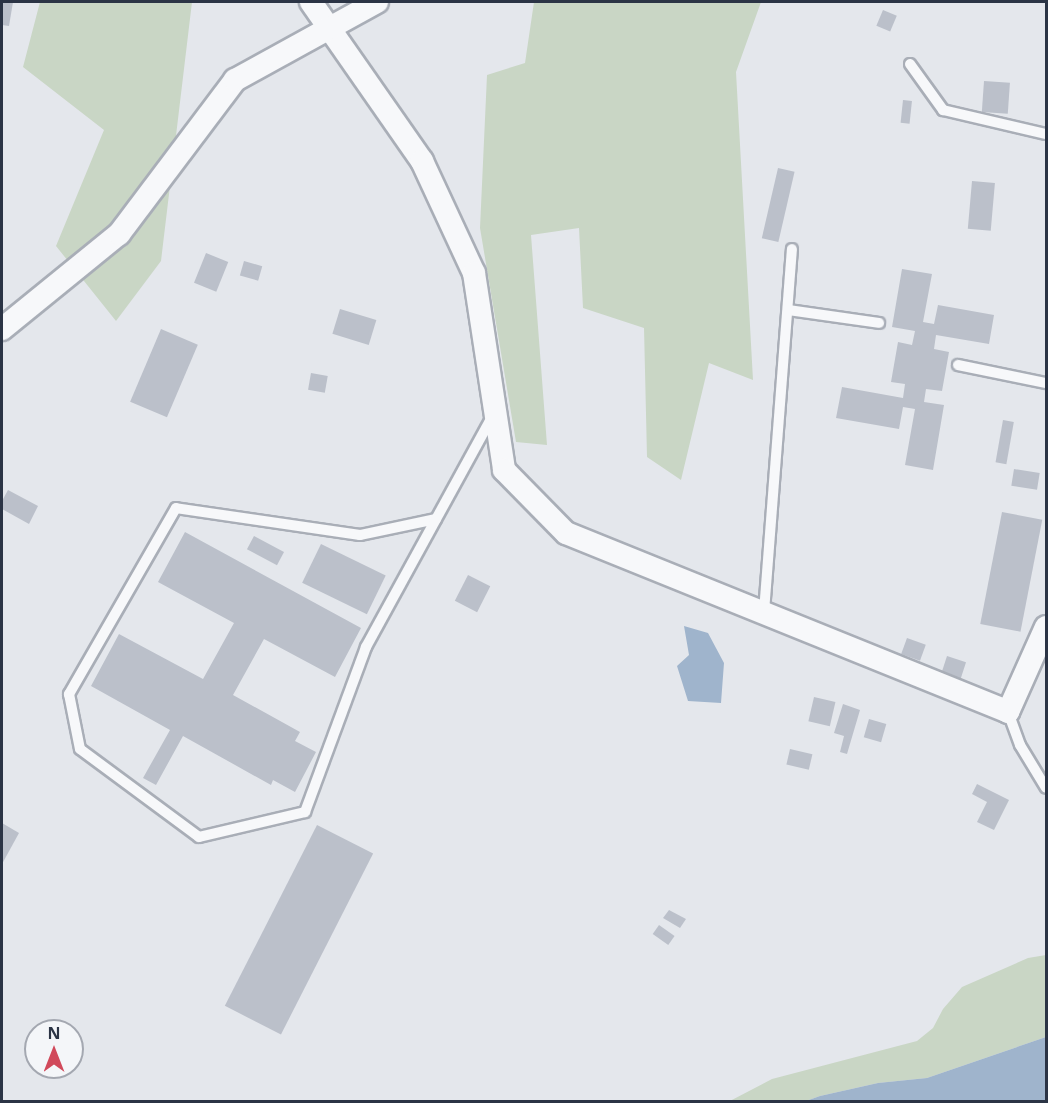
<!DOCTYPE html>
<html>
<head>
<meta charset="utf-8">
<style>
	body { margin:0 }
	#map { position:relative; width:1048px; height:1103px; overflow:hidden; background:#e4e7ec; font-family:"Noto Sans",sans-serif }
	div>[style] { position:absolute }
	[style*='--x'] { left:calc(var(--x)*1px); top:calc(var(--y)*1px); width:calc(var(--w)*1px); rotate:calc(var(--a)*1deg) }
	.green>* { inset:0; background:#c9d6c5 }
	.water>* { inset:0; background:#9fb4cc }
	.building>* { inset:0; background:#bbc0ca; transform-origin:0 0 }
	.roads { filter:drop-shadow(2px 0 #a9aeb7) drop-shadow(-2px 0 #a9aeb7) drop-shadow(0 2px #a9aeb7) drop-shadow(0 -2px #a9aeb7) }
	.lane>* { height:10px; margin:-5px; padding:0 5px; transform-origin:5px; border-radius:5px; background:#f7f8fa }
	.street>* { height:22px; margin:-11px; padding:0 11px; transform-origin:11px; border-radius:11px; background:#f7f8fa }
	span { translate:-50% -50%; white-space:nowrap; text-align:center; line-height:1.15; -webkit-text-stroke:4.5px #f4f6f9; paint-order:stroke }
	.frame { position:absolute; inset:0; border:3px solid #2b3445; pointer-events:none }
	.north { position:absolute; left:24px; top:1019px; width:60px; height:60px; box-sizing:border-box; background:#f4f6f9; border:2px solid #a4a8b1; border-radius:50%; rotate:0deg; font-size:16px; font-weight:700; line-height:24px; text-align:center; color:#2b3445 }
	.north::after { content:''; display:block; margin:auto; width:21px; height:27px; background:#d1495b; clip-path:polygon(50% 0,100% 100%,50% 72%,0 100%) }
</style>
</head>
<body>
<div id="map">
	<div class="green">
		<div style="clip-path:polygon(40px 2px,192px 2px,161px 261px,116px 321px,56px 246px,104px 130px,23px 67px)"></div>
		<div style="clip-path:polygon(534px 2px,761px 2px,736px 72px,753px 380px,709px 363px,681px 480px,647px 457px,644px 328px,583px 308px,579px 228px,531px 235px,547px 445px,516px 442px,480px 228px,487px 75px,525px 63px)"></div>
		<div style="clip-path:polygon(1046px 955px,1046px 1037px,927px 1078px,878px 1083px,820px 1096px,806px 1101px,728px 1102px,772px 1079px,917px 1041px,933px 1028px,943px 1009px,962px 987px,1028px 958px)"></div>
	</div>
	<div class="water">
		<div style="clip-path:polygon(684px 626px,708px 633px,724px 663px,721px 703px,688px 701px,677px 666px,689px 655px)"></div>
		<div style="clip-path:polygon(1046px 1037px,1046px 1101px,806px 1101px,820px 1096px,878px 1083px,927px 1078px)"></div>
	</div>
	<div class="building">
		<div style="clip-path:polygon(2px 2px,13px 2px,9px 26px,2px 25px)"></div>
		<div style="left:883px;top:10px;width:15px;height:17px;rotate:23deg"></div>
		<div style="left:984px;top:81px;width:26px;height:31px;rotate:4deg"></div>
		<div style="left:903px;top:100px;width:9px;height:23px;rotate:6deg"></div>
		<div style="left:778px;top:168px;width:17px;height:72px;rotate:13deg"></div>
		<div style="left:972px;top:181px;width:23px;height:48px;rotate:5deg"></div>
		<div style="left:206px;top:253px;width:24px;height:32px;rotate:22deg"></div>
		<div style="left:244px;top:261px;width:19px;height:15px;rotate:16deg"></div>
		<div style="clip-path:polygon(902px 269px,932px 274px,923px 322px,934px 324px,938px 305px,994px 315px,989px 344px,936px 335px,934px 349px,949px 352px,942px 391px,926px 389px,924px 402px,944px 405px,933px 470px,905px 465px,915px 409px,903px 407px,899px 429px,836px 418px,842px 387px,903px 398px,905px 384px,891px 382px,898px 342px,912px 345px,915px 331px,892px 327px)"></div>
		<div style="left:340px;top:309px;width:38px;height:26px;rotate:17deg"></div>
		<div style="left:161px;top:329px;width:40px;height:79px;rotate:23deg"></div>
		<div style="left:311px;top:373px;width:17px;height:17px;rotate:10deg"></div>
		<div style="left:1003px;top:420px;width:11px;height:43px;rotate:10deg"></div>
		<div style="left:1014px;top:469px;width:26px;height:17px;rotate:9deg"></div>
		<div style="clip-path:polygon(8px 490px,38px 506px,29px 524px,2px 509px,2px 501px)"></div>
		<div style="left:1002px;top:512px;width:41px;height:114px;rotate:11deg"></div>
		<div style="clip-path:polygon(185px 532px,361px 628px,335px 677px,264px 639px,233px 695px,300px 732px,295px 741px,316px 752px,295px 792px,273px 780px,271px 785px,183px 736px,156px 785px,143px 778px,170px 730px,91px 686px,119px 634px,203px 679px,234px 623px,158px 582px)"></div>
		<div style="left:254px;top:536px;width:34px;height:15px;rotate:28deg"></div>
		<div style="left:321px;top:544px;width:72px;height:43px;rotate:26deg"></div>
		<div style="left:468px;top:575px;width:25px;height:29px;rotate:27deg"></div>
		<div style="left:907px;top:638px;width:20px;height:17px;rotate:20deg"></div>
		<div style="left:947px;top:656px;width:20px;height:21px;rotate:18deg"></div>
		<div style="left:814px;top:697px;width:22px;height:25px;rotate:13deg"></div>
		<div style="clip-path:polygon(843px 704px,860px 710px,847px 754px,840px 752px,844px 736px,834px 733px)"></div>
		<div style="left:869px;top:719px;width:18px;height:19px;rotate:16deg"></div>
		<div style="left:790px;top:749px;width:23px;height:16px;rotate:13deg"></div>
		<div style="clip-path:polygon(977px 784px,1009px 800px,994px 830px,977px 822px,987px 802px,972px 794px)"></div>
		<div style="clip-path:polygon(2px 823px,19px 833px,2px 864px)"></div>
		<div style="left:317px;top:825px;width:63px;height:203px;rotate:27deg"></div>
		<div style="clip-path:polygon(669px 910px,686px 919px,680px 928px,663px 918px)"></div>
		<div style="left:659px;top:925px;width:19px;height:11px;rotate:35deg"></div>
	</div>
	<div class="roads">
		<div class="lane">
			<div style="--x:910;--y:64;--w:57;--a:54.3"></div>
			<div style="--x:943;--y:110;--w:106;--a:13.1"></div>
			<div style="--x:788;--y:310;--w:92;--a:8.1"></div>
			<div style="--x:958;--y:365;--w:90;--a:11.6"></div>
			<div style="--x:436;--y:519;--w:78;--a:168.1"></div>
			<div style="--x:360;--y:535;--w:186;--a:-171.7"></div>
			<div style="--x:176;--y:508;--w:215;--a:119.9"></div>
			<div style="--x:69;--y:694;--w:56;--a:78.7"></div>
			<div style="--x:80;--y:749;--w:148;--a:36.5"></div>
			<div style="--x:199;--y:837;--w:109;--a:-13.3"></div>
			<div style="--x:305;--y:812;--w:176;--a:-69.7"></div>
			<div style="--x:366;--y:647;--w:262;--a:-61.3"></div>
			<div style="--x:764;--y:612;--w:364;--a:-85.6"></div>
			<div style="--x:1008;--y:712;--w:35;--a:70"></div>
			<div style="--x:1020;--y:745;--w:50;--a:58.8"></div>
		</div>
		<div class="street">
			<div style="--x:311;--y:2;--w:194;--a:55.1"></div>
			<div style="--x:422;--y:161;--w:123;--a:65.1"></div>
			<div style="--x:474;--y:273;--w:199;--a:81.3"></div>
			<div style="--x:504;--y:470;--w:88;--a:45.5"></div>
			<div style="--x:566;--y:533;--w:477;--a:22"></div>
			<div style="--x:1008;--y:712;--w:93;--a:-65.9"></div>
			<div style="--x:2;--y:329;--w:151;--a:-39.1"></div>
			<div style="--x:119;--y:234;--w:193;--a:-53"></div>
			<div style="--x:235;--y:80;--w:162;--a:-28.8"></div>
		</div>
	</div>
	<div class="frame"></div>
	<div class="north">N</div>
</div>
</body>
</html>
